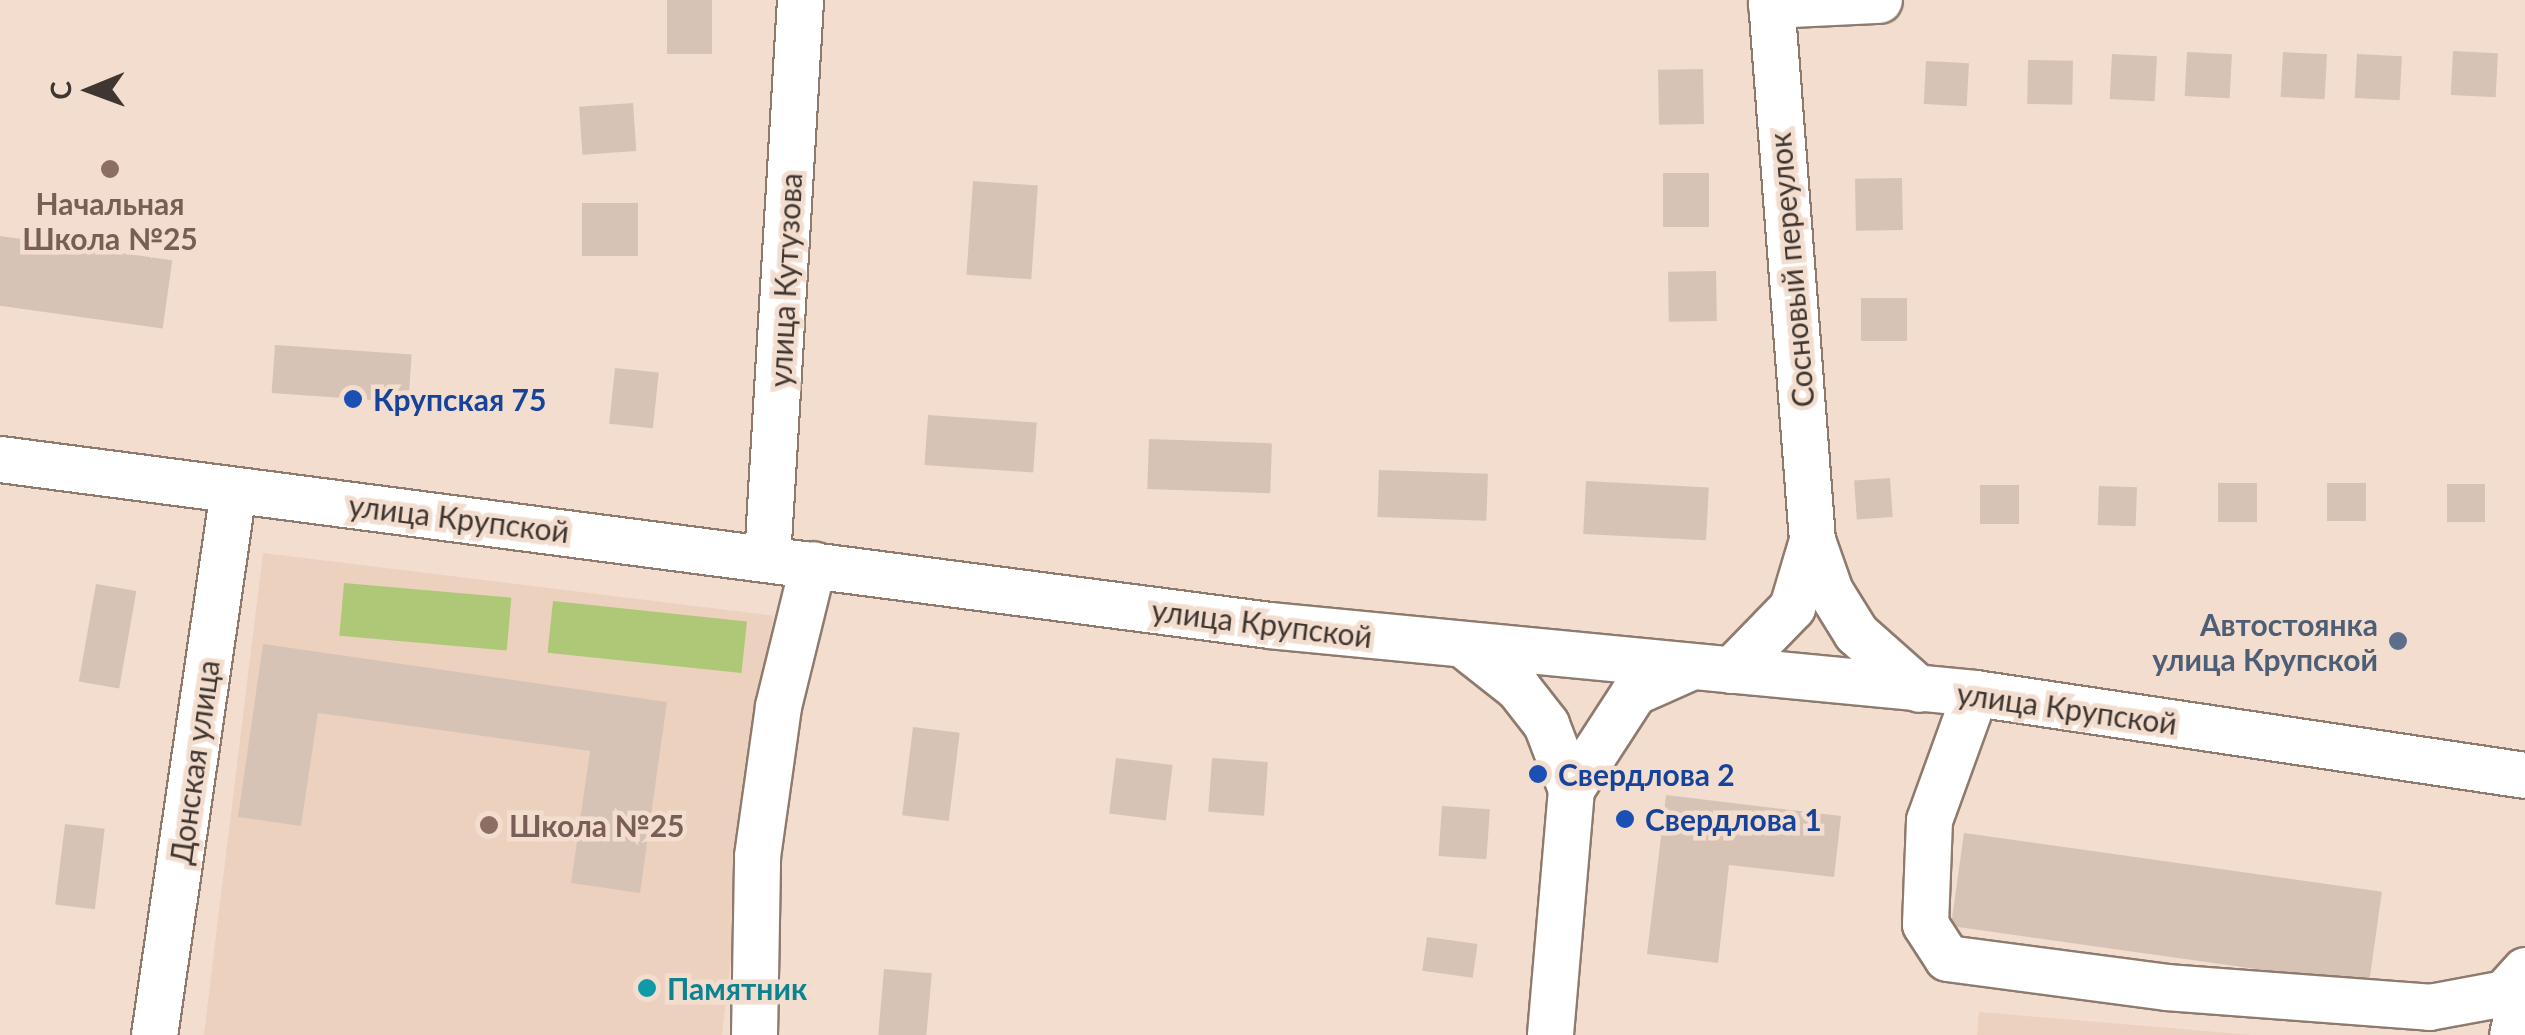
<!DOCTYPE html>
<html>
<head>
<meta charset="utf-8">
<style>
	body { margin:0 }
	#map { position:relative; width:2525px; height:1035px; overflow:hidden; background:#f2ddcf; font-family:Lato,sans-serif }
	div>[style] { position:absolute }
	[style*='--x'] { left:calc(var(--x)*1px); top:calc(var(--y)*1px); width:calc(var(--w)*1px); rotate:calc(var(--a)*1deg) }
	.built>* { inset:0; background:#ecd1be; transform-origin:0 0 }
	.green>* { inset:0; background:#aec878; transform-origin:0 0 }
	.building>* { inset:0; background:#d7c3b5; transform-origin:0 0 }
	.roads { filter:drop-shadow(2px 0 #8e7b6e) drop-shadow(-2px 0 #8e7b6e) drop-shadow(0 2px #8e7b6e) drop-shadow(0 -2px #8e7b6e) }
	.minor>* { height:45px; margin:-22.5px; padding:0 22.5px; transform-origin:22.5px; border-radius:22.5px; background:#fff }
	.dots>* { width:28px; height:28px; translate:-50% -50%; box-sizing:border-box; border:5px solid #f2ddcf; border-radius:50% }
	span { translate:-50% -50%; white-space:nowrap; text-align:center; line-height:1.15; -webkit-text-stroke:9px #f2ddcf; paint-order:stroke }
	.education-label { font-size:30px; color:#785e54; font-weight:700 }
	.left { translate:0 -50%; text-align:left }
	.street-label { font-size:30px; color:#3f3631 }
	.transit-label { font-size:30px; color:#164399; font-weight:700 }
	.service-label { font-size:30px; color:#4e5e75; font-weight:700 }
	.right { translate:-100% -50%; text-align:right }
	.culture-label { font-size:30px; color:#0d838f; font-weight:700 }
	.north { position:absolute; left:40px; top:40px; width:100px; height:100px; -webkit-text-stroke:8px #f2ddcf; paint-order:stroke; rotate:269deg; font-size:28px; font-weight:700; line-height:40px; text-align:center; color:#3f3631 }
	.north::after { content:''; display:block; margin:auto; width:35px; height:45px; background:#3f3631; clip-path:polygon(50% 0,100% 100%,50% 72%,0 100%) }
</style>
</head>
<body>
<div id="map">
	<div class="built">
		<div style="left:263px;top:553px;width:514px;height:485px;rotate:7deg"></div>
		<div style="clip-path:polygon(1979px 1012px,2252px 1035px,1977px 1035px)"></div>
	</div>
	<div class="green">
		<div style="left:344px;top:583px;width:168px;height:53px;rotate:5deg"></div>
		<div style="left:553px;top:601px;width:195px;height:52px;rotate:6deg"></div>
	</div>
	<div class="building">
		<div style="left:667px;top:0;width:45px;height:54px"></div>
		<div style="left:2453px;top:51px;width:45px;height:44px;rotate:3deg"></div>
		<div style="left:2187px;top:52px;width:45px;height:44px;rotate:3deg"></div>
		<div style="left:2283px;top:52px;width:44px;height:45px;rotate:3deg"></div>
		<div style="left:2112px;top:54px;width:45px;height:45px;rotate:3deg"></div>
		<div style="left:2357px;top:54px;width:45px;height:44px;rotate:3deg"></div>
		<div style="left:2028px;top:60px;width:45px;height:44px;rotate:1deg"></div>
		<div style="left:1926px;top:61px;width:43px;height:43px;rotate:3deg"></div>
		<div style="left:1703px;top:69px;width:55px;height:45px;rotate:89deg"></div>
		<div style="left:633px;top:103px;width:48px;height:54px;rotate:86deg"></div>
		<div style="left:1663px;top:173px;width:46px;height:54px"></div>
		<div style="left:1902px;top:178px;width:52px;height:47px;rotate:89deg"></div>
		<div style="left:973px;top:181px;width:65px;height:94px;rotate:4deg"></div>
		<div style="left:582px;top:203px;width:56px;height:53px"></div>
		<div style="left:0;top:236px;width:174px;height:69px;rotate:8deg"></div>
		<div style="left:1716px;top:271px;width:50px;height:48px;rotate:89deg"></div>
		<div style="left:1861px;top:298px;width:46px;height:43px"></div>
		<div style="left:275px;top:345px;width:137px;height:48px;rotate:4deg"></div>
		<div style="left:615px;top:368px;width:44px;height:56px;rotate:6deg"></div>
		<div style="left:928px;top:415px;width:109px;height:50px;rotate:4deg"></div>
		<div style="left:1149px;top:439px;width:123px;height:50px;rotate:2deg"></div>
		<div style="left:1379px;top:470px;width:109px;height:47px;rotate:2deg"></div>
		<div style="left:1890px;top:478px;width:39px;height:36px;rotate:86deg"></div>
		<div style="left:1586px;top:481px;width:123px;height:53px;rotate:3deg"></div>
		<div style="left:2218px;top:483px;width:39px;height:39px"></div>
		<div style="left:2327px;top:483px;width:39px;height:38px"></div>
		<div style="left:2447px;top:484px;width:38px;height:38px"></div>
		<div style="left:2019px;top:485px;width:39px;height:39px;rotate:90deg"></div>
		<div style="left:2099px;top:486px;width:38px;height:39px;rotate:2deg"></div>
		<div style="left:96px;top:584px;width:41px;height:99px;rotate:10deg"></div>
		<div style="clip-path:polygon(263px 644px,667px 702px,640px 893px,571px 883px,590px 751px,318px 713px,301px 826px,238px 817px)"></div>
		<div style="left:913px;top:727px;width:47px;height:89px;rotate:7deg"></div>
		<div style="left:1116px;top:758px;width:57px;height:56px;rotate:7deg"></div>
		<div style="left:1212px;top:758px;width:56px;height:54px;rotate:4deg"></div>
		<div style="clip-path:polygon(1666px 795px,1841px 816px,1834px 877px,1729px 865px,1718px 963px,1647px 954px)"></div>
		<div style="left:1442px;top:806px;width:48px;height:50px;rotate:4deg"></div>
		<div style="left:65px;top:824px;width:40px;height:81px;rotate:7deg"></div>
		<div style="left:1964px;top:833px;width:422px;height:94px;rotate:8deg"></div>
		<div style="left:1427px;top:937px;width:51px;height:34px;rotate:8deg"></div>
		<div style="left:884px;top:969px;width:48px;height:66px;rotate:5deg"></div>
	</div>
	<div class="roads">
		<div class="minor">
			<div style="--x:1771;--y:0;--w:542;--a:85.66"></div>
			<div style="--x:1812;--y:540;--w:54;--a:70.6"></div>
			<div style="--x:1830;--y:591;--w:49;--a:58.2"></div>
			<div style="--x:1856;--y:633;--w:84;--a:41.6"></div>
			<div style="--x:1771;--y:5;--w:108;--a:-2.7"></div>
			<div style="--x:0;--y:459;--w:1280;--a:7.45"></div>
			<div style="--x:1269;--y:625;--w:709;--a:5.5"></div>
			<div style="--x:1975;--y:693;--w:556;--a:8.48"></div>
			<div style="--x:767;--y:559;--w:560;--a:-86.62"></div>
			<div style="--x:1465;--y:646;--w:68;--a:38.4"></div>
			<div style="--x:1518;--y:688;--w:46;--a:52.1"></div>
			<div style="--x:1546;--y:724;--w:70;--a:69"></div>
			<div style="--x:1571;--y:789;--w:247;--a:94.9"></div>
			<div style="--x:1731;--y:670;--w:88;--a:-45.9"></div>
			<div style="--x:1792;--y:607;--w:70;--a:-73.4"></div>
			<div style="--x:1975;--y:693;--w:135;--a:109.9"></div>
			<div style="--x:1929;--y:820;--w:104;--a:92.2"></div>
			<div style="--x:1925;--y:924;--w:40;--a:57.1"></div>
			<div style="--x:1947;--y:958;--w:221;--a:7.5"></div>
			<div style="--x:2166;--y:987;--w:264;--a:4.3"></div>
			<div style="--x:2429;--y:1007;--w:76;--a:-10.6"></div>
			<div style="--x:2504;--y:993;--w:31;--a:-48"></div>
			<div style="--x:1571;--y:789;--w:116;--a:-57"></div>
			<div style="--x:1634;--y:692;--w:57;--a:-23.9"></div>
			<div style="--x:154;--y:1035;--w:551;--a:-81.75"></div>
			<div style="--x:754;--y:1035;--w:179;--a:-89"></div>
			<div style="--x:757;--y:856;--w:151;--a:-82"></div>
			<div style="--x:778;--y:706;--w:146;--a:-76.2"></div>
			<div style="--x:2512;--y:1035;--w:57;--a:-76.7"></div>
		</div>
	</div>
	<div class="dots">
		<div style="left:110px;top:169px;background:#8d6e63"></div>
		<div style="left:353px;top:399px;background:#1a4fb4"></div>
		<div style="left:2398px;top:641px;background:#5c6f8a"></div>
		<div style="left:1538px;top:774px;background:#1a4fb4"></div>
		<div style="left:1625px;top:819px;background:#1a4fb4"></div>
		<div style="left:489px;top:825px;background:#8d6e63"></div>
		<div style="left:647px;top:988px;background:#0f9aa8"></div>
	</div>
	<div class="education-label">
		<span style="left:110px;top:220px">Начальная<br>Школа №25</span>
		<span class="left" style="left:509px;top:825px">Школа №25</span>
	</div>
	<div class="street-label">
		<span style="left:1791px;top:270px;rotate:-95deg">Сосновый переулок</span>
		<span style="left:785px;top:280px;rotate:-87deg">улица Кутузова</span>
		<span style="left:459px;top:518px;rotate:7deg">улица Крупской</span>
		<span style="left:1262px;top:623px;rotate:7deg">улица Крупской</span>
		<span style="left:2067px;top:708px;rotate:8deg">улица Крупской</span>
		<span style="left:194px;top:762px;rotate:-82deg">Донская улица</span>
	</div>
	<div class="transit-label">
		<span class="left" style="left:373px;top:399px">Крупская 75</span>
		<span class="left" style="left:1558px;top:774px">Свердлова 2</span>
		<span class="left" style="left:1645px;top:819px">Свердлова 1</span>
	</div>
	<div class="service-label">
		<span class="right" style="left:2378px;top:641px">Автостоянка<br>улица Крупской</span>
	</div>
	<div class="culture-label">
		<span class="left" style="left:667px;top:988px">Памятник</span>
	</div>
	<div class="north">С</div>
</div>
</body>
</html>
